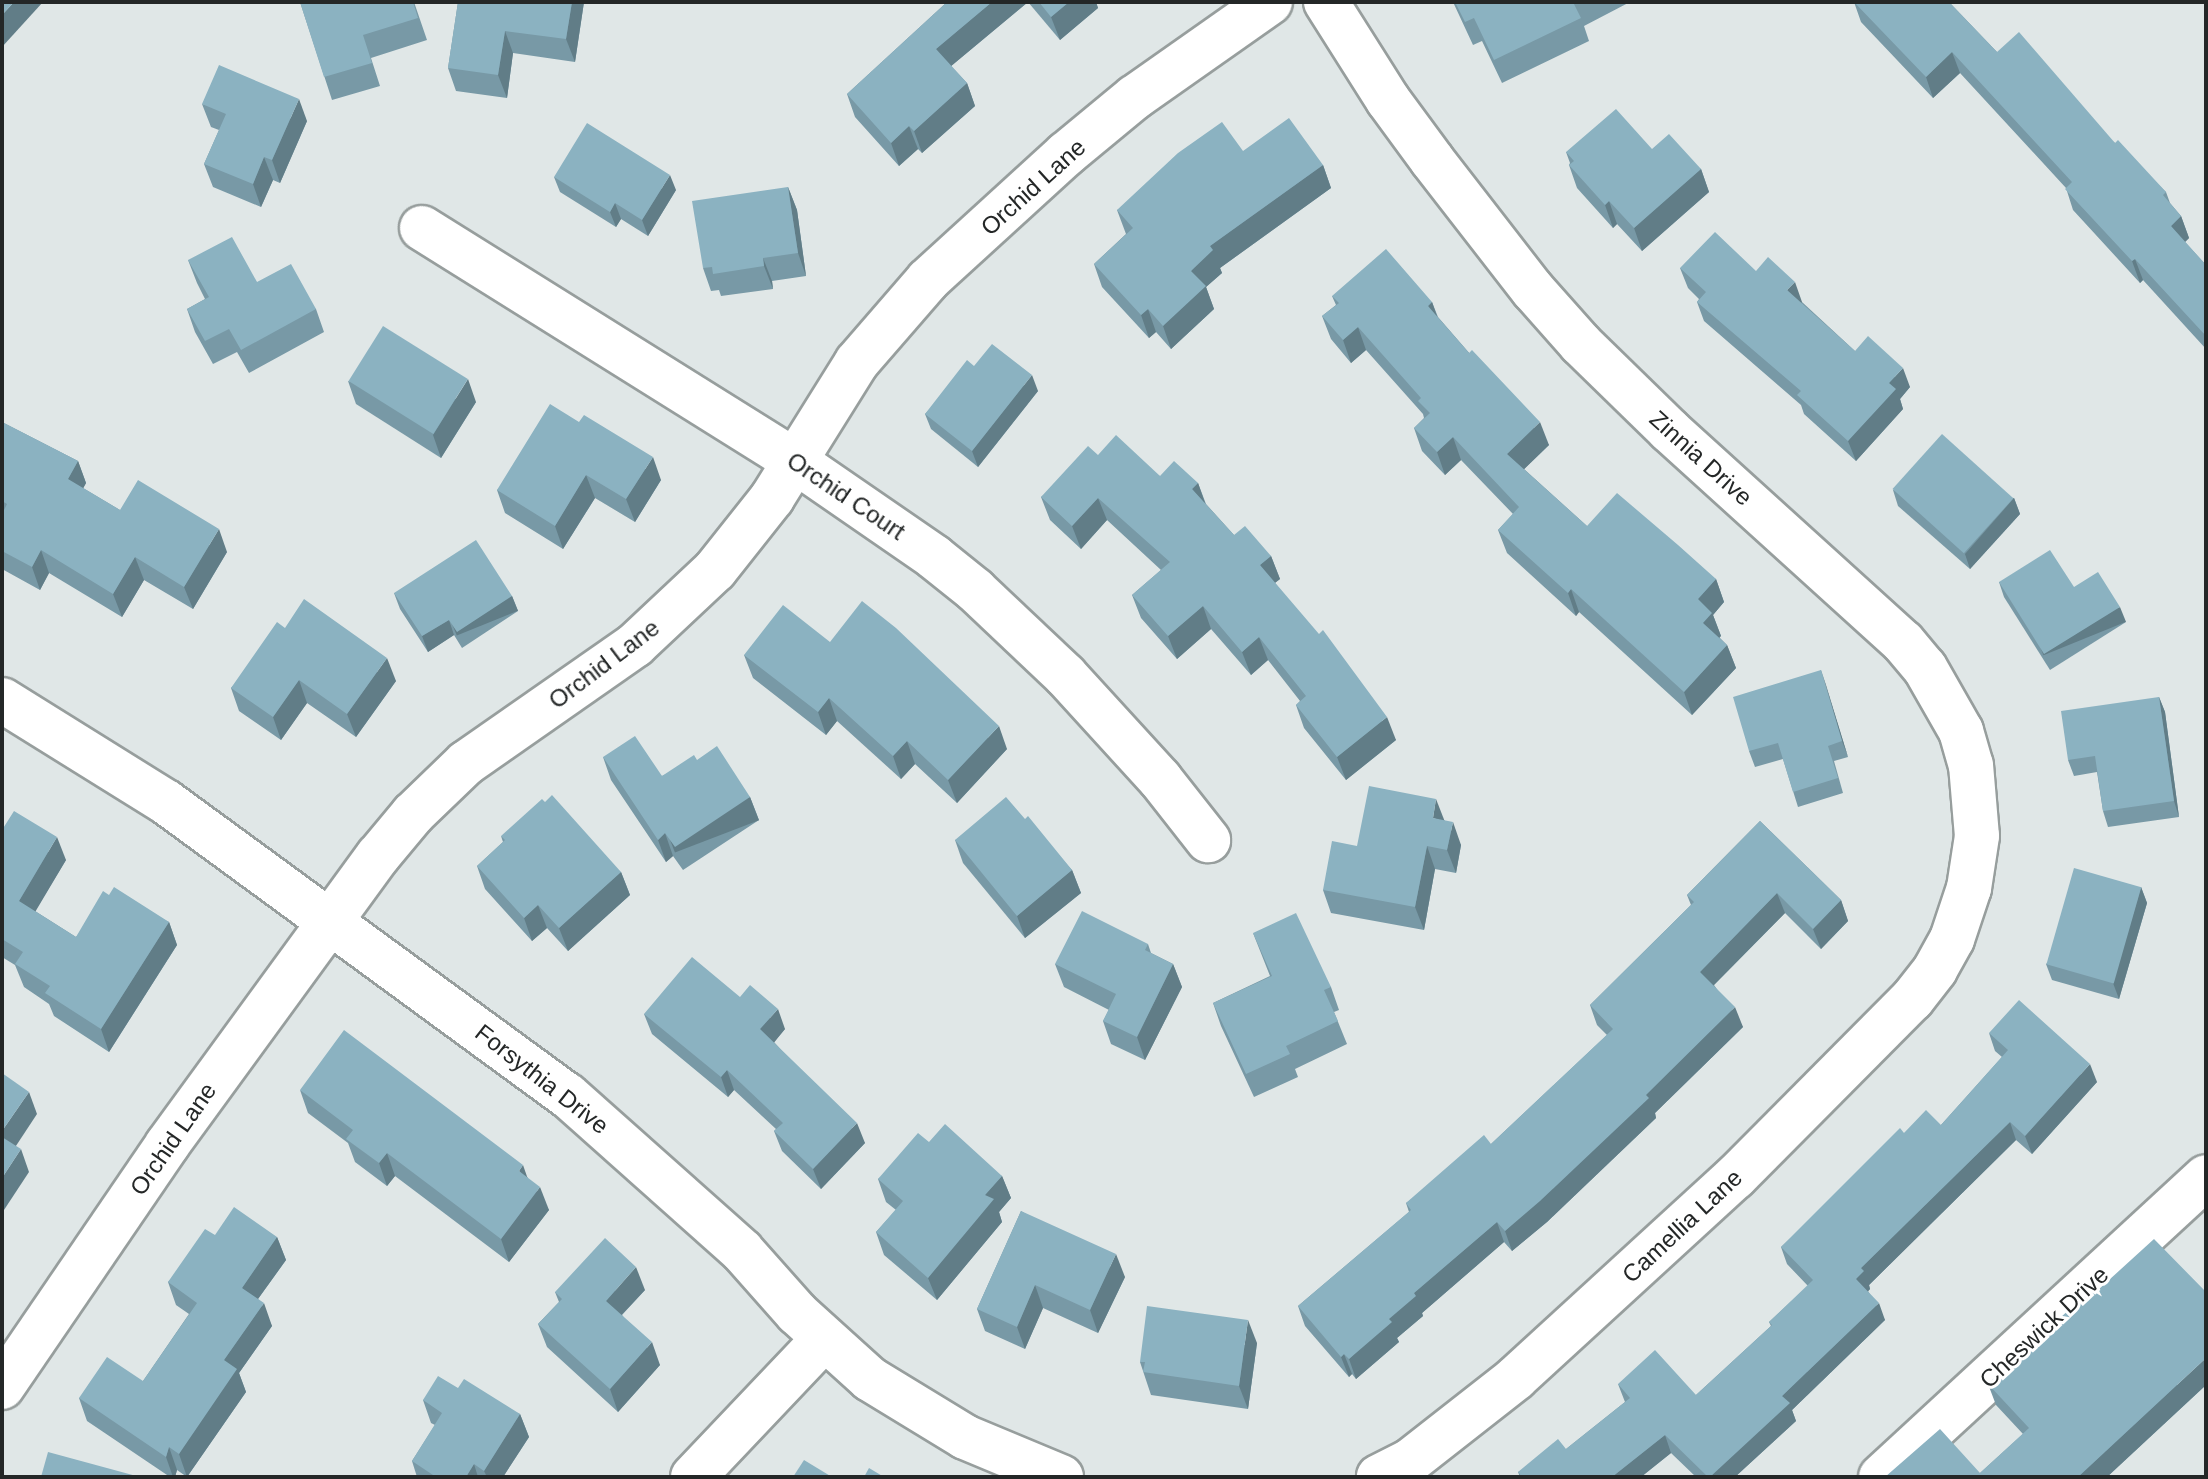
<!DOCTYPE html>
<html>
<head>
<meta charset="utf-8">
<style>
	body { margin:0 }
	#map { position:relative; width:2208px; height:1479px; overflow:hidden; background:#e0e7e7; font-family:Helvetica,sans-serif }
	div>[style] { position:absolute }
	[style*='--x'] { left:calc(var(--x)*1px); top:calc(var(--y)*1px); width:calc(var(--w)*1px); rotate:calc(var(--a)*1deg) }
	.roads { filter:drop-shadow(2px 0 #979e9d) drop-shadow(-2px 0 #979e9d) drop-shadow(0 2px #979e9d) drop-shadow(0 -2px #979e9d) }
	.minor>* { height:44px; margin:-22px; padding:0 22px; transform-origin:22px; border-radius:22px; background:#fff }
	.wall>* { inset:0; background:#7899a6 }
	.shaded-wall>* { inset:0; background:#617d87; transform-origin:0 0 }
	.building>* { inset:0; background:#8bb2c1; transform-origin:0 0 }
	span { translate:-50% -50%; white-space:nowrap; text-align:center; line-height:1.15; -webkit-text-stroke:6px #fff; paint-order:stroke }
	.street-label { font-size:24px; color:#242727 }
	.frame { position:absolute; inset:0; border:4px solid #242727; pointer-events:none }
</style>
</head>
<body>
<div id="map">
	<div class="roads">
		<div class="minor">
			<div style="--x:1326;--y:2;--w:116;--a:57.7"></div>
			<div style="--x:1388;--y:100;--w:74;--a:53.7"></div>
			<div style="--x:1432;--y:160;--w:165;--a:52.2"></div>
			<div style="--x:1533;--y:290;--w:72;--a:48.4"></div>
			<div style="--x:1581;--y:344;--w:123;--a:44.3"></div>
			<div style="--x:1669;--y:430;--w:316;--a:42.2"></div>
			<div style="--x:1903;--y:642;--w:34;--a:50"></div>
			<div style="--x:1925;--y:668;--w:73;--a:60.3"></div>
			<div style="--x:1961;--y:731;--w:35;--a:74"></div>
			<div style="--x:1971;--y:765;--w:71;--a:85.2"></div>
			<div style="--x:1977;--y:836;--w:53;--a:98.7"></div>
			<div style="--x:1969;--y:888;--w:54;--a:108.4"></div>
			<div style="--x:1952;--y:939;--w:35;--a:119"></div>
			<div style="--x:1935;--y:970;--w:37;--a:128"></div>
			<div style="--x:1912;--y:999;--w:251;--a:134.8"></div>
			<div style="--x:1735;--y:1177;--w:297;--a:137.5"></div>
			<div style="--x:1516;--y:1378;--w:135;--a:141.9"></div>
			<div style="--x:1410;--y:1461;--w:35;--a:153"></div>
			<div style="--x:422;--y:228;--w:440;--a:32"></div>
			<div style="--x:795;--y:461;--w:169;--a:34.6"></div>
			<div style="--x:934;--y:557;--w:53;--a:38.8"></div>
			<div style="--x:975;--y:590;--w:124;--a:43.4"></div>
			<div style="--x:1065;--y:675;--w:141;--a:47.6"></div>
			<div style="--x:1160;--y:779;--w:78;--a:51.8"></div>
			<div style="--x:2;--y:700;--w:193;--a:31.9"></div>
			<div style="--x:166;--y:802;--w:497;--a:36.2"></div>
			<div style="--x:567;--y:1095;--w:234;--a:41.7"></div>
			<div style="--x:742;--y:1251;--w:83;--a:48.4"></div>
			<div style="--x:797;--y:1313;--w:98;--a:42.1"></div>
			<div style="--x:870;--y:1379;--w:111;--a:31.4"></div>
			<div style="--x:965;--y:1437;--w:104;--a:22.6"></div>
			<div style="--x:2;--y:1387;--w:293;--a:-55.7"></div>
			<div style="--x:167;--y:1145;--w:358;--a:-53.9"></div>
			<div style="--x:378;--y:856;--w:55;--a:-50.2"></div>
			<div style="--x:413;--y:814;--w:74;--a:-43.9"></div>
			<div style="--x:466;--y:763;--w:206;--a:-34.9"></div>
			<div style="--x:635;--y:645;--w:110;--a:-43.2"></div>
			<div style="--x:715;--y:570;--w:92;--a:-51.6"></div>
			<div style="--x:772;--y:498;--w:160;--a:-58"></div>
			<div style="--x:857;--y:362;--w:108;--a:-49.1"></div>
			<div style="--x:928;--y:280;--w:187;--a:-42.4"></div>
			<div style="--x:1066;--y:154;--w:89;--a:-39.6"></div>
			<div style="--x:1135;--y:97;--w:165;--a:-35.1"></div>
			<div style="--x:693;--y:1477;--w:190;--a:-46.5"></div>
			<div style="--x:1881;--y:1477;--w:442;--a:-42.7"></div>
		</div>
	</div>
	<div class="wall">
		<div style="clip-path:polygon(300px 2px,414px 2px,427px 40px,371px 58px,380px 86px,332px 100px)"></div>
		<div style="clip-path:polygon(458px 2px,584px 2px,575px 62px,513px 53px,507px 98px,456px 91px,448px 68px)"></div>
		<div style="clip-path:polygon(947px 2px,1028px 2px,951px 66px,967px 83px,975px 106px,922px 153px,918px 149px,899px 166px,855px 117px,847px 94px)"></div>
		<div style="clip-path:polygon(1028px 2px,1096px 2px,1098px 8px,1060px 40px)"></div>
		<div style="clip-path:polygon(1453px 2px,1630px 2px,1584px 26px,1589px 41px,1502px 83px,1482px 41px,1473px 45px)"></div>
		<div style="clip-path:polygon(1854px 2px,1952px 2px,1950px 3px,1997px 52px,2115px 143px,2166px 192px,2170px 203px,2181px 216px,2189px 238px,2185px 242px,2206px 265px,2206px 349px,2143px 280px,2140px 283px,2073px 210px,2066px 188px,1960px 73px,1933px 98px,1861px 22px)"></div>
		<div style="clip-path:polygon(202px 104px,307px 121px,280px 183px,273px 180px,261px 207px,213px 187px,204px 164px,219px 130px,211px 127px)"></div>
		<div style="clip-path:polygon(1652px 149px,1701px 169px,1709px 192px,1642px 251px,1617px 224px,1613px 228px,1577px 188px,1569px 165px,1570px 163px,1566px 152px)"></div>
		<div style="clip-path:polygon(1243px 151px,1323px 165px,1331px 188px,1220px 268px,1222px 273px,1206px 287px,1214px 309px,1171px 349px,1156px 332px,1149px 338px,1102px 287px,1094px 264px,1126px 234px,1117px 210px)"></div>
		<div style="clip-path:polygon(554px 177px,676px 190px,648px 236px,621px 219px,616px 227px,560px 192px)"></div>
		<div style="clip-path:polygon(788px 187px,797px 210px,806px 276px,772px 281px,773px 289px,721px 296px,719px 290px,711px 291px,703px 268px)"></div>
		<div style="clip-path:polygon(188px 260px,257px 282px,316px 309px,324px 332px,249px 373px,237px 352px,213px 364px,195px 332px,187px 309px,205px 299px,197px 283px)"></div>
		<div style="clip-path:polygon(1680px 268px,1756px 271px,1802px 302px,1855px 351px,1910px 387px,1900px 399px,1903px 409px,1856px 461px,1804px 414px,1801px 405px,1704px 321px,1697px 302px,1699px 299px,1688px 288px)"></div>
		<div style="clip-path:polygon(1332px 296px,1432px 302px,1438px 317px,1549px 445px,1524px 469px,1587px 526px,1716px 579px,1724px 602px,1713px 615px,1721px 636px,1719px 637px,1727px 645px,1736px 668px,1692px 715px,1579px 612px,1576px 616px,1507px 553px,1498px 530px,1513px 514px,1461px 460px,1445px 475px,1422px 451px,1414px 428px,1424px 418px,1423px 414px,1366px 350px,1351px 363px,1331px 339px,1322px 316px,1336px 305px)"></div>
		<div style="clip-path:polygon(974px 366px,1038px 391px,978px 467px,931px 429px,925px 414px)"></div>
		<div style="clip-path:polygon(348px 381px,476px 402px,441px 458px,356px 404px)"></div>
		<div style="clip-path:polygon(2px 422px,78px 461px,86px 483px,83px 488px,120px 510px,227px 552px,193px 609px,144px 580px,122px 617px,49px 573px,40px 590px,2px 569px)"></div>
		<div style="clip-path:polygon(579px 422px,661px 480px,635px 522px,595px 498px,563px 549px,505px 513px,497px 490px)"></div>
		<div style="clip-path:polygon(1098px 455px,1160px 476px,1198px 483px,1206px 504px,1234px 535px,1271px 556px,1280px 579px,1275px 583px,1396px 740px,1346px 780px,1304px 728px,1296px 705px,1300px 701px,1268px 660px,1251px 675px,1211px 629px,1177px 659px,1141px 618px,1132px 595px,1161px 570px,1107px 520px,1081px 549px,1050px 520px,1041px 497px)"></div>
		<div style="clip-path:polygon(1893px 490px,2014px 498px,2020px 514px,1970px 569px,1898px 506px)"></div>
		<div style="clip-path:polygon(1999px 582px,2074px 587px,2126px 622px,2050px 670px,2004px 597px)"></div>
		<div style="clip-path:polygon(394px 593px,512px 596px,518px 611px,462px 648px,454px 635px,428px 652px,400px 609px)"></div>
		<div style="clip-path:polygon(285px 628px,396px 681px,356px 737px,307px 703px,281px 740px,239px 711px,231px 688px)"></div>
		<div style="clip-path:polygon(830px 642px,1007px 749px,957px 803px,915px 764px,901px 779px,837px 721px,826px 735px,753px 678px,744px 655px)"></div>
		<div style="clip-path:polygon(1821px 670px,1848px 757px,1834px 761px,1843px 793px,1798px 807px,1783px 759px,1755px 767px,1749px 751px)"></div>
		<div style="clip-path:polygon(2159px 697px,2165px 712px,2179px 817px,2108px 827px,2103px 811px,2097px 772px,2074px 776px,2068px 760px)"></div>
		<div style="clip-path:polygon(603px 757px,662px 776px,697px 760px,750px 797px,759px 820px,683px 870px,673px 856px,666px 862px,611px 780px)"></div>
		<div style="clip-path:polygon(1025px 819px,1072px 870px,1081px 893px,1025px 938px,963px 863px,955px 840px)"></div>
		<div style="clip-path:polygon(1444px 820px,1461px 845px,1456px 873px,1435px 869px,1424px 930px,1331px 913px,1323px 890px,1357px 846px)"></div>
		<div style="clip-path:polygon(1760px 821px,1841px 900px,1848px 921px,1821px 949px,1785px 913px,1714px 985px,1743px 1027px,1655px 1113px,1656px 1118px,1547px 1222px,1512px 1251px,1504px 1242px,1422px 1313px,1423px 1316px,1397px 1338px,1399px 1342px,1356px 1379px,1352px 1374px,1349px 1377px,1305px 1326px,1298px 1306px,1409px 1212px,1406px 1203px,1491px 1144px,1607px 1035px,1597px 1025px,1590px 1005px,1691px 905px,1687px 895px)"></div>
		<div style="clip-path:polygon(2px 830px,66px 860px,35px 911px,76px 937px,109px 895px,169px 922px,177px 945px,109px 1052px,54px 1016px,49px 1004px,24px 987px,15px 965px,2px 957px)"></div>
		<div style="clip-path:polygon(501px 836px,621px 872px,630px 895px,568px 951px,547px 928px,532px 941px,485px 889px,477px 866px,503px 842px)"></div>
		<div style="clip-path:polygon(2141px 887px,2147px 903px,2119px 999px,2052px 980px,2046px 964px)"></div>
		<div style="clip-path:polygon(1253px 933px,1331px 987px,1339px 1010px,1334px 1012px,1347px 1044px,1295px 1069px,1298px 1077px,1254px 1097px,1221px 1026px,1213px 1003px,1270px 976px)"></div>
		<div style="clip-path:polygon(1148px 944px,1151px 953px,1173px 964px,1182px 987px,1145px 1060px,1111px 1044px,1103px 1021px,1109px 1010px,1064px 987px,1055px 964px)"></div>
		<div style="clip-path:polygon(740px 997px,785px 1029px,774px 1042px,865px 1143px,821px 1189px,782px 1151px,774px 1131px,776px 1129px,734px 1090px,728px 1097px,652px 1034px,644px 1014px)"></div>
		<div style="clip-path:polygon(1989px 1033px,2097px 1082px,2032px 1154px,2016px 1140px,1869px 1285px,1870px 1289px,1868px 1291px,1885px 1320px,1792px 1410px,1796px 1421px,1735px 1477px,1696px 1477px,1671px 1453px,1641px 1477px,1520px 1477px,1518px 1472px,1566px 1449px,1625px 1402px,1618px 1384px,1696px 1395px,1771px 1326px,1769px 1322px,1808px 1286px,1787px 1264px,1781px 1247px,1904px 1133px,1941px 1125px,2002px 1057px,1995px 1051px)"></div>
		<div style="clip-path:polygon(300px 1090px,527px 1177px,549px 1210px,509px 1262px,395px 1176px,387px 1186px,355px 1162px,348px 1143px,308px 1113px)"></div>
		<div style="clip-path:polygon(929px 1142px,1002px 1176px,1011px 1198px,999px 1212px,1002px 1222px,937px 1300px,884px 1255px,876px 1232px,896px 1210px,886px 1202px,878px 1179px)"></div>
		<div style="clip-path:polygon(1021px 1211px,1125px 1277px,1098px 1333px,1043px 1308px,1025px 1349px,985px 1331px,977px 1309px)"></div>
		<div style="clip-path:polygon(215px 1235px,277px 1237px,286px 1260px,258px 1299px,272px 1326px,239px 1373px,246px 1392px,187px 1477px,177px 1470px,175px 1477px,170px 1477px,87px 1421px,79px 1398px,143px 1381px,189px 1314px,176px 1305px,168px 1282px)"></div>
		<div style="clip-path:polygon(645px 1290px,622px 1315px,660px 1365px,618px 1412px,547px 1347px,538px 1324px,559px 1302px,555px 1292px)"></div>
		<div style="clip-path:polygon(1257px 1343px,1248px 1409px,1151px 1395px,1140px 1362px)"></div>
		<div style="clip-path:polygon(1988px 1384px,2206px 1385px,2107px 1477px,1885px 1477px,1980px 1473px,2023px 1434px,1996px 1405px)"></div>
		<div style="clip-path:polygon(458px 1388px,520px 1414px,529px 1437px,503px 1477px,417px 1477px,412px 1461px,435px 1425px,431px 1423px,423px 1400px)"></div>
	</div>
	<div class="shaded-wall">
		<div style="clip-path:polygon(14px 2px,43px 2px,2px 47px,2px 15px)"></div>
		<div style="clip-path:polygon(572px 2px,584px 2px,575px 62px,566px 39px)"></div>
		<div style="clip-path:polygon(992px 2px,1028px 2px,944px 72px,936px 49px)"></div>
		<div style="clip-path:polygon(1069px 2px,1096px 2px,1098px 8px,1060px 40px,1051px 17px)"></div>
		<div style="clip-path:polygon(505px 31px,513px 53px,507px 98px,498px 75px)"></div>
		<div style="clip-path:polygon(1952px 52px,1960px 73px,1933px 98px,1926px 77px)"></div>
		<div style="clip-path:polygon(967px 83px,975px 106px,922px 153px,914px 131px)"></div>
		<div style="clip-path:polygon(299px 99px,307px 121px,280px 183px,272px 160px)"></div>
		<div style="clip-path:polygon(909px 126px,918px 149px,899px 166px,891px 143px)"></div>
		<div style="clip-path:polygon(264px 157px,273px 180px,261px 207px,253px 184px)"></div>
		<div style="clip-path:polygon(1323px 165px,1331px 188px,1220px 268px,1222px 273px,1206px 287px,1214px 309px,1171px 349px,1163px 326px,1191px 271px,1210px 246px)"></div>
		<div style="clip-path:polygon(1701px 169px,1709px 192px,1642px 251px,1634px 228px)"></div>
		<div style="clip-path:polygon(670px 175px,676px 190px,648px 236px,642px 220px)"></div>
		<div style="clip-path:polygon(788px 187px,797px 210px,806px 276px,798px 253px)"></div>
		<div style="clip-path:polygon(1609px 201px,1617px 224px,1613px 228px,1605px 205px)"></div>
		<div style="clip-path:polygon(615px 203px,621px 219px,616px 227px,610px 212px)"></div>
		<div style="clip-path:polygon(2181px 216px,2189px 238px,2179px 248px,2171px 226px)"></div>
		<div style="clip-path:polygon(763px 258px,772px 281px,773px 289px,764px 266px)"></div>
		<div style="clip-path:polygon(2135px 259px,2143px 280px,2140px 283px,2132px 261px)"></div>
		<div style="clip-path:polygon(1795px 282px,1802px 302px,1794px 310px,1787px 290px)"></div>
		<div style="clip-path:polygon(1432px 302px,1440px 325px,1428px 306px)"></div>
		<div style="clip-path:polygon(1148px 309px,1156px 332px,1149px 338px,1141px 315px)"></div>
		<div style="clip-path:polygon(1358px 327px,1366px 350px,1351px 363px,1343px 340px)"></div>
		<div style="clip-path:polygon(1903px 368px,1910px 387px,1900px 399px,1903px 409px,1856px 461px,1848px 441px,1889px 383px)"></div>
		<div style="clip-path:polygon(1032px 375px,1038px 391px,978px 467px,972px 451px)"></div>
		<div style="clip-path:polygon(468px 379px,476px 402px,441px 458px,433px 435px)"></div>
		<div style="clip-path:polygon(1540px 422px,1549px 445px,1516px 477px,1507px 454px)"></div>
		<div style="clip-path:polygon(1453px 437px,1461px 460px,1445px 475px,1437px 452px)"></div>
		<div style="clip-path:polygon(653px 457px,661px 480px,635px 522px,626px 499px)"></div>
		<div style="clip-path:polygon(78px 461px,86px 483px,76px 502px,68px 479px)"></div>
		<div style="clip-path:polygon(586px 475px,595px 498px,563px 549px,555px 526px)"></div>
		<div style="clip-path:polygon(1198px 483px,1206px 506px,1192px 489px)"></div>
		<div style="clip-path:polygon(1098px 498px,1107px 520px,1081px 549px,1072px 526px)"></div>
		<div style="clip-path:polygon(2014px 498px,2020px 514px,1970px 569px,1965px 554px)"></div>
		<div style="clip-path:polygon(219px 529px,227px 552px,193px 609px,184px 587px)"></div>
		<div style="clip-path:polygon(41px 550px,49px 573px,40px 590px,32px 567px)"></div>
		<div style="clip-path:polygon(1271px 556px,1280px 579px,1268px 588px,1260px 565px)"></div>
		<div style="clip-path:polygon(135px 557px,144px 580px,122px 617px,113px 594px)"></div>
		<div style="clip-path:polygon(1716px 579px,1724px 602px,1713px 615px,1721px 636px,1712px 646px,1703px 623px,1698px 599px)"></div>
		<div style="clip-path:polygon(1571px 589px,1579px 612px,1576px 616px,1568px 593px)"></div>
		<div style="left:512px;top:596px;width:16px;height:66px;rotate:68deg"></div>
		<div style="clip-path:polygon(1203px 606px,1211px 629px,1177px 659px,1168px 636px)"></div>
		<div style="left:2120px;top:607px;width:16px;height:89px;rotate:68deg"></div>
		<div style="clip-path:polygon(449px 620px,454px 635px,428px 652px,422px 636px)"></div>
		<div style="clip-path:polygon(1259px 637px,1268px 660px,1251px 675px,1242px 652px)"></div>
		<div style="clip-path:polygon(1727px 645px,1736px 668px,1692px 715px,1684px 692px)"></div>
		<div style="clip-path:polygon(387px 658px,396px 681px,356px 737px,347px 714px)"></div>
		<div style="clip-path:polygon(1821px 670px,1826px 685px,1848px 757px,1842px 741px)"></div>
		<div style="clip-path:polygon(299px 680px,307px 703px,281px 740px,273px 717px)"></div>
		<div style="clip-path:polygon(2159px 697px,2165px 712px,2179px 817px,2174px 801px)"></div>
		<div style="clip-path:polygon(829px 698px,837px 721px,826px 735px,818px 712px)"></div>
		<div style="clip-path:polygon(1387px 717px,1396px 740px,1346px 780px,1337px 757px)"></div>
		<div style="clip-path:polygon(999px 726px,1007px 749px,957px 803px,948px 780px)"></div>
		<div style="clip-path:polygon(907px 741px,915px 764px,901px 779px,893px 756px)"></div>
		<div style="left:750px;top:797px;width:25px;height:90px;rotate:69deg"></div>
		<div style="clip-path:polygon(1436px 799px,1445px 822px,1433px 818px)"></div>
		<div style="clip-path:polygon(1453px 822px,1461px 845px,1456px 873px,1447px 850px)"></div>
		<div style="clip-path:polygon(665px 833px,673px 856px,666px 862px,658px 840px)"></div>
		<div style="clip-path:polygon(57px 837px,66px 860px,28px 924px,19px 901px)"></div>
		<div style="clip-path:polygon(1427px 846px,1435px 869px,1424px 930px,1415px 907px)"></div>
		<div style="clip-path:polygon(1072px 870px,1081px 893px,1025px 938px,1017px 916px)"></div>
		<div style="clip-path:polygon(621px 872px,630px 895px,568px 951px,559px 928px)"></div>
		<div style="clip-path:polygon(2141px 887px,2147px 903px,2119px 999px,2113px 983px)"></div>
		<div style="clip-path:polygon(1777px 893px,1785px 913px,1707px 992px,1700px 972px)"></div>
		<div style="clip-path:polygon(1841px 900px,1848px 921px,1821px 949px,1813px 929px)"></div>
		<div style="clip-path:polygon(538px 905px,547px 928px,532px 941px,524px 918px)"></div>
		<div style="clip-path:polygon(169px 922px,177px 945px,109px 1052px,101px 1029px)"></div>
		<div style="clip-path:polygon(1173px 964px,1182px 987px,1145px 1060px,1137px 1037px)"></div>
		<div style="clip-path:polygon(1735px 1007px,1743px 1027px,1655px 1113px,1656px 1118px,1547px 1222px,1512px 1251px,1505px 1231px)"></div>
		<div style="clip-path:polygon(778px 1009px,785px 1029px,768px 1050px,760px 1029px)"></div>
		<div style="clip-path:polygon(2090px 1064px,2097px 1082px,2032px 1154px,2025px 1136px)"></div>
		<div style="clip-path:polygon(727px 1070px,734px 1090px,728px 1097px,721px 1077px)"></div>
		<div style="clip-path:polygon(29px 1092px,37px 1114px,8px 1158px,2px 1142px,2px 1131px)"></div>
		<div style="clip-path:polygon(2010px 1122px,2016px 1140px,1869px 1285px,1870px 1289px,1863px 1297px,1856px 1279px,1861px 1268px)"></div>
		<div style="clip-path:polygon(857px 1123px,865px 1143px,821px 1189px,813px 1169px)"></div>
		<div style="clip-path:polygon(21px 1149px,29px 1172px,2px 1213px,2px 1178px)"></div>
		<div style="clip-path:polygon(387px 1153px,395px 1176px,387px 1186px,379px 1163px)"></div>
		<div style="clip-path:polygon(523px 1165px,531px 1188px,519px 1171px)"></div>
		<div style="clip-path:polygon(1002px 1176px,1011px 1198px,999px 1212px,1002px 1222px,937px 1300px,928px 1278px,985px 1195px)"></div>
		<div style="clip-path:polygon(540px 1187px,549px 1210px,509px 1262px,501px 1239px)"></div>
		<div style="clip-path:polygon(1497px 1222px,1504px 1242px,1422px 1313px,1423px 1316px,1397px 1338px,1399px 1342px,1356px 1379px,1349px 1359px,1414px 1293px)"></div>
		<div style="clip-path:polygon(277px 1237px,286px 1260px,250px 1310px,242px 1288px)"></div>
		<div style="clip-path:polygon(1116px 1254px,1125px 1277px,1098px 1333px,1090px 1310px)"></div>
		<div style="clip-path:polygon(636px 1267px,645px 1290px,614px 1323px,606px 1301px)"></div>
		<div style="clip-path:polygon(1035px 1285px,1043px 1308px,1025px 1349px,1017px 1327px)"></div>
		<div style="clip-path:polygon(264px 1303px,272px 1326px,239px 1373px,246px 1392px,187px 1477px,179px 1454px,224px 1360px)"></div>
		<div style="clip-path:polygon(1879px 1303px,1885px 1320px,1792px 1410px,1796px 1421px,1735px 1477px,1710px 1477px,1782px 1396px)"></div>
		<div style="clip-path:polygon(1248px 1320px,1257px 1343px,1248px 1409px,1239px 1386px)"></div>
		<div style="clip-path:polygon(652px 1342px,660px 1365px,618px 1412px,610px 1389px)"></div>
		<div style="clip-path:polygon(1344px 1354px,1352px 1374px,1349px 1377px,1341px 1357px)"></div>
		<div style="clip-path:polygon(2206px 1358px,2206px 1385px,2107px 1477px,2078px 1477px)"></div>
		<div style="clip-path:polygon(520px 1414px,529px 1437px,503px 1477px,487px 1477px,484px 1471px)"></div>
		<div style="clip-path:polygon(1665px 1435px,1671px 1453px,1641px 1477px,1612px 1477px)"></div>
		<div style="clip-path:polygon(169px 1447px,177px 1470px,175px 1477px,173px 1477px,166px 1457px)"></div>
		<div style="clip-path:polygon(474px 1464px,478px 1477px,466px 1477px)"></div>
	</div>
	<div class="building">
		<div style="clip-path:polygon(2px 2px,14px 2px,2px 15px)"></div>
		<div style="clip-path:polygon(300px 2px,413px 2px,418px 18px,363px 35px,372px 63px,324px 77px)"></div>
		<div style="clip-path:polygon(458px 2px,572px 2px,566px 39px,505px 31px,498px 75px,448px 68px)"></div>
		<div style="clip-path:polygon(947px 2px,992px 2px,936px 49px,967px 83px,914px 131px,909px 126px,891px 143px,847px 94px)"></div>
		<div style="clip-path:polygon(1039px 2px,1069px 2px,1051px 17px)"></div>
		<div style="clip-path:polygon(1455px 2px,1578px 2px,1574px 4px,1581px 18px,1494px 60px,1474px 18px,1465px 22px)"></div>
		<div style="clip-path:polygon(1854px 2px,1949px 2px,1997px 52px,2019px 32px,2115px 143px,2118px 140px,2166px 192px,2163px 195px,2181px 216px,2171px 226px,2206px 265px,2206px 336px,2135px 259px,2132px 261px,2065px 189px,2072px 182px,1952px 52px,1926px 77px)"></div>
		<div style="clip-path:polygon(219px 65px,299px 99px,272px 160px,264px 157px,253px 184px,204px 164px,226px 114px,202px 104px)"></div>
		<div style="clip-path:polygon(1616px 109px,1652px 149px,1669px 134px,1701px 169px,1634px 228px,1609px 201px,1605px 205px,1569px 165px,1574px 161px,1566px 152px)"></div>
		<div style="clip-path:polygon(1289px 118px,1323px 165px,1210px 246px,1213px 250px,1191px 271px,1206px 286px,1163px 326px,1148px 309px,1141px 315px,1094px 264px,1133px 228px,1117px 210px,1178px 153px,1222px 122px,1243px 151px)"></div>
		<div style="clip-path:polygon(587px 123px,670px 175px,642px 220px,615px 203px,610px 212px,554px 177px)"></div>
		<div style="clip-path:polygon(788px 187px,798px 253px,763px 258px,764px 266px,713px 274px,712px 267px,703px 268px,692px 201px)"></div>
		<div style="clip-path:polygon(1715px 232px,1756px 271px,1768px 257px,1795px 282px,1787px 290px,1855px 351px,1868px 336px,1903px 368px,1889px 383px,1896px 389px,1848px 441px,1797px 395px,1801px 391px,1697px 302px,1706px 292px,1680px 268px)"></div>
		<div style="clip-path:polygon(232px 237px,257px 282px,291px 264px,316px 309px,241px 350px,229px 329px,205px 341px,187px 309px,209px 297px,188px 260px)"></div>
		<div style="clip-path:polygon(1386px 249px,1432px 302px,1428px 306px,1469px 353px,1472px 350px,1540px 422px,1507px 454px,1587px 526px,1617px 493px,1678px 545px,1716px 579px,1698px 599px,1712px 613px,1703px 623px,1727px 645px,1684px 692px,1571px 589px,1568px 593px,1498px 530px,1519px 507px,1453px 437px,1437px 452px,1414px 428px,1430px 413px,1418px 401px,1421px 398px,1358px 327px,1343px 340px,1322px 316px,1339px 303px,1332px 296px)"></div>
		<div style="left:383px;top:326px;width:100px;height:65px;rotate:32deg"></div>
		<div style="clip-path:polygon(992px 344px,1032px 375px,972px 451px,925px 414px,967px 360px,974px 366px)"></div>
		<div style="clip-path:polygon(550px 404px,579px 422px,584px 415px,653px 457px,626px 499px,586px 475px,555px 526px,497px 490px)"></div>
		<div style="clip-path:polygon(2px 422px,78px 461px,68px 479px,120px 510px,138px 480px,219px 529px,184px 587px,135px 557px,113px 594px,41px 550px,32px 567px,2px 551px,2px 514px,7px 504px,2px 501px)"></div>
		<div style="left:1942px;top:434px;width:96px;height:74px;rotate:42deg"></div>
		<div style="clip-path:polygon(1116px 435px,1160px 476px,1174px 461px,1198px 483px,1192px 489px,1234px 535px,1245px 526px,1271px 556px,1260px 565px,1319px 634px,1323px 630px,1387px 717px,1337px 757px,1296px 705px,1306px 696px,1259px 637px,1242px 652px,1203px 606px,1168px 636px,1132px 595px,1170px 562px,1098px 498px,1072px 526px,1041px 497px,1088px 446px,1098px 455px)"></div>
		<div style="clip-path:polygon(476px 540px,512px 596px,457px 632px,449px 620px,422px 636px,394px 593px)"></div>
		<div style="clip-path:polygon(2050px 550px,2074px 587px,2098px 572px,2120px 607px,2044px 654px,1999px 582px)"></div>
		<div style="clip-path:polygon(304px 599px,387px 658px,347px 714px,299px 680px,273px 717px,231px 688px,277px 622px,285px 628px)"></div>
		<div style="clip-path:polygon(862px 601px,896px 628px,999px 726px,948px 780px,907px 741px,893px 756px,829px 698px,818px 712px,744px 655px,783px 605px,830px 642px)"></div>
		<div style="clip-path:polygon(1821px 670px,1842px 741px,1828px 746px,1838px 778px,1793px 792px,1778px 743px,1749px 751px,1733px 697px)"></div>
		<div style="clip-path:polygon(2159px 697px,2174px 801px,2103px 811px,2095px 756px,2068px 760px,2061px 711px)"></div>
		<div style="clip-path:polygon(635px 736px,662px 776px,694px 755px,697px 760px,717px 746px,750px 797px,675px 847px,665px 833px,658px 840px,603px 757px)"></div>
		<div style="clip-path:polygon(1369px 786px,1436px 799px,1433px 818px,1453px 822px,1447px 850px,1427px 846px,1415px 907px,1323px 890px,1332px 841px,1357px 846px)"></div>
		<div style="clip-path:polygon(552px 795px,621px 872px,559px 928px,538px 905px,524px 918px,477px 866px,505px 840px,501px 836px,542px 799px,545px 802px)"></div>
		<div style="clip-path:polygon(1006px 797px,1025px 819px,1028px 816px,1072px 870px,1017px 916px,955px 840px)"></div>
		<div style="clip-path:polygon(14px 811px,57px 837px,19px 901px,76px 937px,103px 891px,109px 895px,114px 887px,169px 922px,101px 1029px,45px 993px,50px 986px,15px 964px,23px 952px,2px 939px,2px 830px)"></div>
		<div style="clip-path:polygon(1760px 821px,1841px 900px,1813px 929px,1777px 893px,1700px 972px,1735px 1007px,1646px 1095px,1649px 1098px,1540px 1201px,1505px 1231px,1497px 1222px,1414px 1293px,1416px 1296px,1389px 1319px,1392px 1322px,1349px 1359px,1344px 1354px,1341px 1357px,1298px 1306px,1411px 1210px,1406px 1203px,1484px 1135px,1491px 1144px,1613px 1029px,1590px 1005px,1694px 902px,1687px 895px)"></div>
		<div style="left:2074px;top:868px;width:70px;height:100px;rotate:16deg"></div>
		<div style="clip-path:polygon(1082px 911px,1148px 944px,1145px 950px,1173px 964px,1137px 1037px,1103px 1021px,1116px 994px,1055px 964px)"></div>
		<div style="clip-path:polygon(1296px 913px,1331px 987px,1324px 990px,1338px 1021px,1286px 1046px,1290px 1054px,1246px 1074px,1213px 1003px,1272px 976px,1253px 933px)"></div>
		<div style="clip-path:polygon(692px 957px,740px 997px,750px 985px,778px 1009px,760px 1029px,857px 1123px,813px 1169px,774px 1131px,783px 1123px,727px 1070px,721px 1077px,644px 1014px)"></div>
		<div style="clip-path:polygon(2019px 1000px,2090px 1064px,2025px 1136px,2010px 1122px,1861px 1268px,1864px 1271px,1856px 1279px,1879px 1303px,1782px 1396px,1790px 1403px,1710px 1477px,1708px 1477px,1665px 1435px,1612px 1477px,1522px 1477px,1518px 1472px,1558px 1439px,1566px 1449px,1630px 1398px,1618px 1384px,1655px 1350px,1696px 1395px,1772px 1325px,1769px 1322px,1813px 1280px,1781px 1247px,1900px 1128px,1904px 1133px,1926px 1110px,1941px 1125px,2008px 1050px,1989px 1033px)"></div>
		<div style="clip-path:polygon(344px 1030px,523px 1165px,519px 1171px,540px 1187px,501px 1239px,387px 1153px,379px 1163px,346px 1139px,353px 1130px,300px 1090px)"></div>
		<div style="clip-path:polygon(2px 1073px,29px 1092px,2px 1131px)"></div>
		<div style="clip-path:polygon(945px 1124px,1002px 1176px,985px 1195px,994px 1199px,928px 1278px,876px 1232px,903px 1201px,878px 1179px,918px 1133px,929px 1142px)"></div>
		<div style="clip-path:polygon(2px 1137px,21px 1149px,2px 1178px)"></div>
		<div style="clip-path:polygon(234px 1207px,277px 1237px,242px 1288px,264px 1303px,224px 1360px,237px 1369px,179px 1454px,169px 1447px,166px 1457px,79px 1398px,107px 1357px,143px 1381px,197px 1303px,168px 1282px,205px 1229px,215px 1235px)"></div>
		<div style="clip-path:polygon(1021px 1211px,1116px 1254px,1090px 1310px,1035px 1285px,1017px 1327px,977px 1309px)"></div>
		<div style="clip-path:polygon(605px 1238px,636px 1267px,606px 1301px,652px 1342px,610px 1389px,538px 1324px,562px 1299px,555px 1292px)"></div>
		<div style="clip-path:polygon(2154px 1239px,2206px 1292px,2206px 1358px,2078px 1477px,1885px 1477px,1940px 1429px,1980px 1473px,2029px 1428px,1988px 1384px,2095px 1286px,2098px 1290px)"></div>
		<div style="clip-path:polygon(1147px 1306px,1248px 1320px,1239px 1386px,1143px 1372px,1145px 1362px,1140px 1362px)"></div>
		<div style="clip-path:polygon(438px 1376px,458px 1388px,464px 1379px,520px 1414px,484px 1471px,474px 1464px,466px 1477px,436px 1477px,412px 1461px,442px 1413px,423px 1400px)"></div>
		<div style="clip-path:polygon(48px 1452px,140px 1477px,41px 1477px)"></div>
		<div style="clip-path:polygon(804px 1460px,832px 1477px,793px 1477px)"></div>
		<div style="clip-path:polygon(869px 1468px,884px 1477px,864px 1477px)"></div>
	</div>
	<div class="street-label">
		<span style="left:1033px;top:187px;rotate:-42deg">Orchid Lane</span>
		<span style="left:1701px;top:458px;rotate:42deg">Zinnia Drive</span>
		<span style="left:846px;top:496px;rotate:34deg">Orchid Court</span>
		<span style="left:604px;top:664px;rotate:-37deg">Orchid Lane</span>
		<span style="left:542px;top:1079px;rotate:38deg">Forsythia Drive</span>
		<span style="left:173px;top:1139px;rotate:-55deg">Orchid Lane</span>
		<span style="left:1682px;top:1226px;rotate:-43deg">Camellia Lane</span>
		<span style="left:2044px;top:1327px;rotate:-43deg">Cheswick Drive</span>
	</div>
	<div class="frame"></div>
</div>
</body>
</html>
